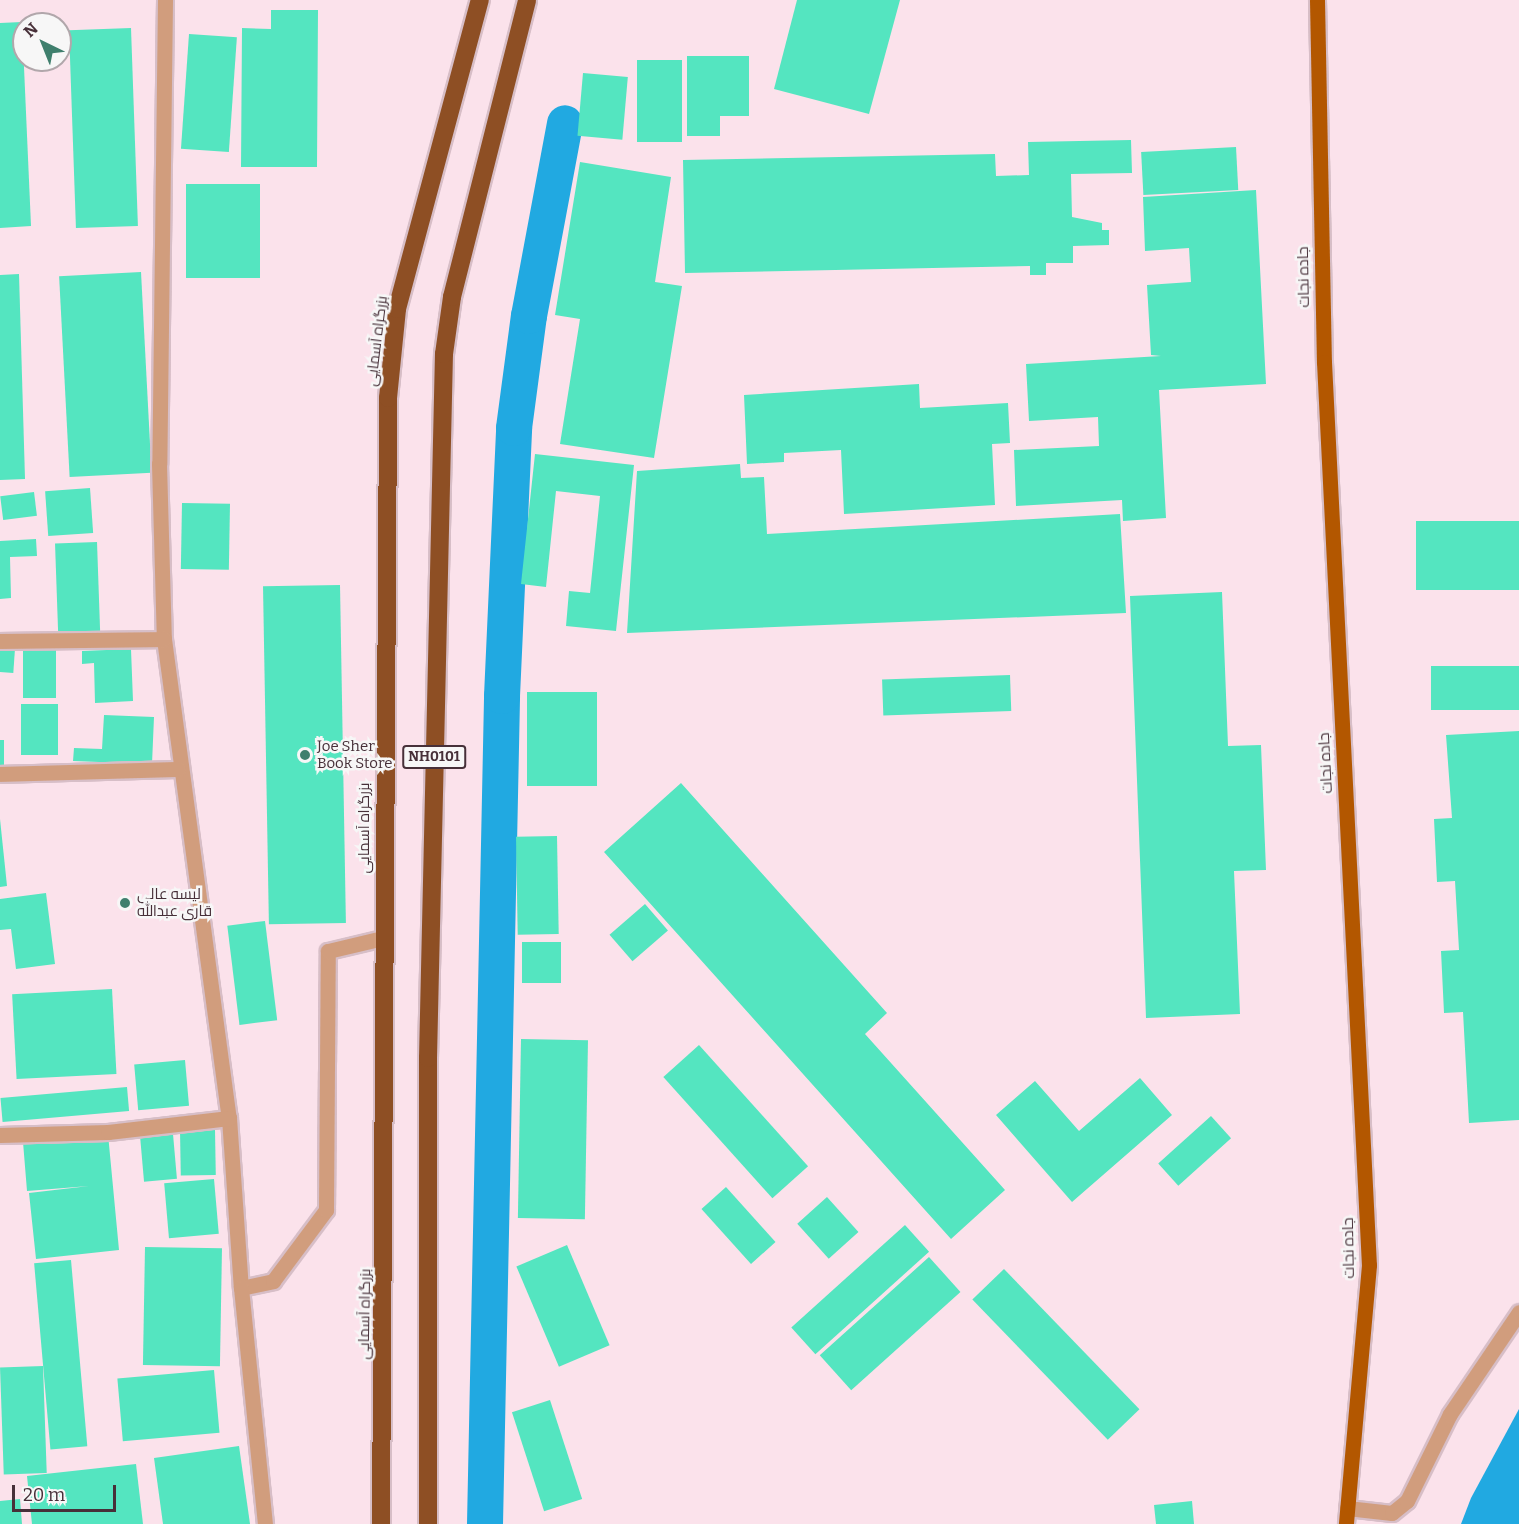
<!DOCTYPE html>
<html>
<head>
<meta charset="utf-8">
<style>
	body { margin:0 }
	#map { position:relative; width:1519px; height:1524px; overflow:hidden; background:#fbe2eb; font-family:Bitter,Cairo,serif }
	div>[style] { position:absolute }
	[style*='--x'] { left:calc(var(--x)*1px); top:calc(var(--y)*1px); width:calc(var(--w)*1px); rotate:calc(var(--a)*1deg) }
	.water>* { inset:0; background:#21a9e1 }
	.canal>* { height:36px; margin:-18px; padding:0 18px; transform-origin:18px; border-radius:18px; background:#21a9e1 }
	.building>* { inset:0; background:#54e5c0; transform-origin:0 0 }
	.roads { filter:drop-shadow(2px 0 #d7bec7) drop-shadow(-2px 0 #d7bec7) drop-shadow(0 2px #d7bec7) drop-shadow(0 -2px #d7bec7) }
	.minor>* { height:15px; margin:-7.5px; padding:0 7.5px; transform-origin:7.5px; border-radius:7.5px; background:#d19d7d }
	.major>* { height:15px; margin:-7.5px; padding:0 7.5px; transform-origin:7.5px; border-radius:7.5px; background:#b35700 }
	.highway>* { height:18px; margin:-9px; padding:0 9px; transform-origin:9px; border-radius:9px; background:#8e4f24 }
	.dots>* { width:16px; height:16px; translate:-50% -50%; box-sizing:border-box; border:3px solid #f7f7f7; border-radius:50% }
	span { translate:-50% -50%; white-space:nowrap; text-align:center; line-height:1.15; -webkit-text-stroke:5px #f7f7f7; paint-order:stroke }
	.shield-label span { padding:2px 4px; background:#f7f7f7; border:2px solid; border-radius:4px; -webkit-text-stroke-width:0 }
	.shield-label { font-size:14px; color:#473039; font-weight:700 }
	.street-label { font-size:15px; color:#473039 }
	.poi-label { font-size:15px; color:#473039 }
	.left { translate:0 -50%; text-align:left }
	.north { position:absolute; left:12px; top:12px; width:60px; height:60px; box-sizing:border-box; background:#f7f7f7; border:2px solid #b1a7ab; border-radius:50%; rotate:317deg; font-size:16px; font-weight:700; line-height:24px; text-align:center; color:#473039 }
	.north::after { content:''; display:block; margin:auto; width:21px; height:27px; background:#3f7f6d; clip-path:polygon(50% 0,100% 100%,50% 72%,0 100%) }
	.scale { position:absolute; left:12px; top:1485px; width:104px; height:27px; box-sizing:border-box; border:3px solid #473039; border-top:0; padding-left:8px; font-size:18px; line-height:21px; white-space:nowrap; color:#473039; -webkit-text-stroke:4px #f7f7f7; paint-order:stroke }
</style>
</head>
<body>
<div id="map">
	<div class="water">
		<div style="clip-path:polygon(1519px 1409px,1519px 1524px,1461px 1524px,1471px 1498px)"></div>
	</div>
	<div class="canal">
		<div style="--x:485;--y:1524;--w:828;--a:-88.82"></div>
		<div style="--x:502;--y:696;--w:268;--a:-87.4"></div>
		<div style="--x:514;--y:428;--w:113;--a:-82.4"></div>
		<div style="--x:529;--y:316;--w:196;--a:-79.4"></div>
	</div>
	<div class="building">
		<div style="clip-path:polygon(797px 0,900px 0,869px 114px,774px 89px)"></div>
		<div style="clip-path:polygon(271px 10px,318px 10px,317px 167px,241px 167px,242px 28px,271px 29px)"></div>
		<div style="clip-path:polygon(22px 22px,31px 226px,0 228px,0 23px)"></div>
		<div style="left:131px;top:28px;width:198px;height:62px;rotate:88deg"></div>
		<div style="left:189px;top:34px;width:48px;height:115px;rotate:4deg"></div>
		<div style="clip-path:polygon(687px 56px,749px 56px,749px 116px,720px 116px,720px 136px,687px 136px)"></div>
		<div style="left:637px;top:60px;width:45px;height:82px"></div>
		<div style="left:583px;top:73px;width:45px;height:63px;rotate:5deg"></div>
		<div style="clip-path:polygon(1131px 140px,1132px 173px,1071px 174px,1072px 217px,1102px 223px,1102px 230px,1109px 230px,1109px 245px,1073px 246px,1073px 263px,1046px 263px,1046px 275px,1030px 275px,1030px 266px,685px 273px,683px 160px,995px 154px,996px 176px,1029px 175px,1028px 142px)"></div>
		<div style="left:1236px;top:147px;width:43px;height:95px;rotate:87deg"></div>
		<div style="clip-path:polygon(580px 162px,671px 177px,655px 282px,682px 286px,654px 458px,560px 444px,580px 319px,555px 315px)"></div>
		<div style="left:186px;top:184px;width:74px;height:94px"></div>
		<div style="clip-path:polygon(1256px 190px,1266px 384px,1159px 390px,1166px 518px,1123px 521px,1122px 500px,1016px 506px,1014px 450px,1099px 446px,1098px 417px,1029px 421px,1026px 364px,1161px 356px,1151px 355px,1147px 285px,1191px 282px,1189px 248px,1145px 251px,1143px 197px)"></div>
		<div style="left:141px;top:272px;width:201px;height:82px;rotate:87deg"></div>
		<div style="clip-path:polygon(19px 274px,25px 479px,0 480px,0 275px)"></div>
		<div style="clip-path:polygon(919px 384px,920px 408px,1008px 403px,1010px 443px,992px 444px,995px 505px,844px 514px,841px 450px,784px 453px,784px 462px,747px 464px,744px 395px)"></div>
		<div style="clip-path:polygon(535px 454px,634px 465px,616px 631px,566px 626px,569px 591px,590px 593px,600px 496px,556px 491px,546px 587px,521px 584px)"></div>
		<div style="clip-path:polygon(740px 464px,741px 478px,764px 477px,767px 534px,1120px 514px,1126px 613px,627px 633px,637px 471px)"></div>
		<div style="left:90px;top:488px;width:45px;height:45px;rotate:86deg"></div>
		<div style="left:34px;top:492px;width:24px;height:34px;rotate:83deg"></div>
		<div style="left:182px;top:503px;width:48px;height:66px;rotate:1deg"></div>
		<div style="left:1519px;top:521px;width:69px;height:103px;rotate:90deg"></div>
		<div style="clip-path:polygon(36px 539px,37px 556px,10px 557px,11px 598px,0 599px,0 541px)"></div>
		<div style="left:97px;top:542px;width:90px;height:42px;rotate:88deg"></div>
		<div style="left:340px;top:585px;width:338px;height:77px;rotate:89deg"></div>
		<div style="clip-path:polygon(1222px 592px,1228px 746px,1261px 745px,1266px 870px,1234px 871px,1240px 1014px,1146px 1018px,1130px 596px)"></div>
		<div style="left:0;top:648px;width:15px;height:24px;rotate:4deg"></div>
		<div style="clip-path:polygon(131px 649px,133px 701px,95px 703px,94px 663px,82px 664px,82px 651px)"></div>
		<div style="left:23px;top:650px;width:33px;height:48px"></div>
		<div style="left:1519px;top:666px;width:44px;height:88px;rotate:90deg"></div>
		<div style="left:1010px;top:675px;width:36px;height:128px;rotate:88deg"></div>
		<div style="left:527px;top:692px;width:70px;height:94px"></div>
		<div style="left:21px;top:704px;width:37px;height:51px"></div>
		<div style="clip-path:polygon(104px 715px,154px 717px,152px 764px,73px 761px,74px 748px,102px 749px)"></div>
		<div style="clip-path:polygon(1519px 731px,1519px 1120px,1469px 1123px,1463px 1012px,1444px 1013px,1441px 951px,1459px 950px,1455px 881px,1437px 882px,1434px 819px,1452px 818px,1446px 735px)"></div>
		<div style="left:0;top:740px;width:4px;height:27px"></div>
		<div style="clip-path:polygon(681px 783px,887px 1013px,865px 1034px,1005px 1190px,951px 1239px,604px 852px)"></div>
		<div style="clip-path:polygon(0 819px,7px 886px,0 887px)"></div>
		<div style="left:557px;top:836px;width:98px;height:41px;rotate:89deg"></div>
		<div style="clip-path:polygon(46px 893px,55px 964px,16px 969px,11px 929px,0 930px,0 899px)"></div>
		<div style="left:645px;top:904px;width:35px;height:47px;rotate:49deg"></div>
		<div style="left:265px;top:921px;width:100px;height:38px;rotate:83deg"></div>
		<div style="left:522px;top:942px;width:39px;height:41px"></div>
		<div style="left:112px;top:989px;width:85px;height:100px;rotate:87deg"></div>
		<div style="left:521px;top:1039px;width:67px;height:179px;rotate:1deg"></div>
		<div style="left:699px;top:1045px;width:163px;height:48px;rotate:48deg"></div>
		<div style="left:185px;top:1060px;width:46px;height:51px;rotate:85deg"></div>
		<div style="clip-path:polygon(1140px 1078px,1172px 1115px,1072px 1202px,996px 1115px,1035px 1081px,1079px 1131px)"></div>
		<div style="left:127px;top:1087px;width:24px;height:127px;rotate:85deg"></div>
		<div style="left:1211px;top:1116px;width:30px;height:71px;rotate:48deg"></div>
		<div style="left:215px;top:1130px;width:45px;height:35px;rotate:89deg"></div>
		<div style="clip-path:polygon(108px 1134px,119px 1250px,36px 1259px,29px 1193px,89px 1186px,27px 1191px,23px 1142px)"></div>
		<div style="left:173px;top:1134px;width:45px;height:33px;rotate:85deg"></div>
		<div style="left:214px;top:1179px;width:55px;height:50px;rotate:85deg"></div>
		<div style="left:726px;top:1187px;width:74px;height:33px;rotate:48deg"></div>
		<div style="left:827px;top:1197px;width:47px;height:40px;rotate:48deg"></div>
		<div style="left:905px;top:1225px;width:36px;height:153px;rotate:48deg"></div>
		<div style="left:567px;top:1245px;width:109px;height:55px;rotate:67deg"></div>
		<div style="left:145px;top:1247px;width:77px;height:118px;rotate:1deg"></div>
		<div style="left:929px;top:1257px;width:47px;height:147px;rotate:48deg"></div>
		<div style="left:71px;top:1260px;width:187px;height:37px;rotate:85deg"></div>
		<div style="left:1004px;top:1269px;width:195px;height:44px;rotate:46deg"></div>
		<div style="left:43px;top:1366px;width:107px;height:43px;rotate:88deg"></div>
		<div style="left:214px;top:1370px;width:63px;height:97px;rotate:85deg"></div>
		<div style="left:550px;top:1400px;width:104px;height:40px;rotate:72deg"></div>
		<div style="clip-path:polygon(239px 1446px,250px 1524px,163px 1524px,154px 1458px)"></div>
		<div style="clip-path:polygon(136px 1464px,143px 1524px,32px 1524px,27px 1476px)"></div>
		<div style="clip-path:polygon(20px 1499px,22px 1524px,0 1524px,0 1501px)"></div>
		<div style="clip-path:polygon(1192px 1501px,1194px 1524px,1156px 1524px,1154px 1505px)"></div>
	</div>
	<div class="roads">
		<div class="minor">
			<div style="--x:165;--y:0;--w:464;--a:90.7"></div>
			<div style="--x:159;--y:464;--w:175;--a:88.4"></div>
			<div style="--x:164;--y:639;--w:483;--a:82.3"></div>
			<div style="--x:229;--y:1118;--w:170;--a:86"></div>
			<div style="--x:241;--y:1288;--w:33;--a:-12"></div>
			<div style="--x:273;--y:1281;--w:89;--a:-53.3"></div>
			<div style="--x:326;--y:1210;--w:259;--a:-89.6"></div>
			<div style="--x:328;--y:951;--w:57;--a:-13.3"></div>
			<div style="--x:0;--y:641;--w:164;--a:-0.7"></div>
			<div style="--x:0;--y:774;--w:178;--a:-1.6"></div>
			<div style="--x:0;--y:1135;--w:108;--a:-1.6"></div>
			<div style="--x:108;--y:1132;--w:122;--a:-6.6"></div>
			<div style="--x:241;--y:1288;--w:237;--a:84.2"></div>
			<div style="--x:1347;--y:1508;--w:45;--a:6.3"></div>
			<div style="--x:1392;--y:1513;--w:19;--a:-39"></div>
			<div style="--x:1407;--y:1501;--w:97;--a:-63.7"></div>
			<div style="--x:1450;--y:1414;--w:123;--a:-55.9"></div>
		</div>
		<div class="major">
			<div style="--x:1317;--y:0;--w:362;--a:88.9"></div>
			<div style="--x:1324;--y:362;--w:904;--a:87.15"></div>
			<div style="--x:1369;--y:1265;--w:260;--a:95.1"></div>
		</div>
		<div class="highway">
			<div style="--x:381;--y:1524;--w:1126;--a:-89.64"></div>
			<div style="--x:388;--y:398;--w:89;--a:-84.2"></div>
			<div style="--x:397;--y:309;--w:320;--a:-75"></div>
			<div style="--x:428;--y:1524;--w:466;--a:-90"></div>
			<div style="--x:428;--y:1058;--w:704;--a:-88.7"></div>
			<div style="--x:444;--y:354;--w:58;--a:-82"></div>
			<div style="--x:452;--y:297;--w:306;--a:-75.8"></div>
		</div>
	</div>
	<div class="dots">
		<div style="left:305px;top:755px;background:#3f7f6d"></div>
		<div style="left:125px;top:903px;background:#3f7f6d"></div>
	</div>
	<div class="shield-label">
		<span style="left:434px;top:757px">NH0101</span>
	</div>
	<div class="street-label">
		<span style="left:1304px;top:277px;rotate:-91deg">جاده نجات</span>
		<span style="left:377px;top:341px;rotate:-83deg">بزرگراه آسمایی</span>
		<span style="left:1326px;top:763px;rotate:-93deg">جاده نجات</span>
		<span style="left:365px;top:828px;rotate:-90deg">بزرگراه آسمایی</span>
		<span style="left:1349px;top:1248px;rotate:-91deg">جاده نجات</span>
		<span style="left:365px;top:1314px;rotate:-89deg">بزرگراه آسمایی</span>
	</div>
	<div class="poi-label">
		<span class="left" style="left:317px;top:755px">Joe Sher<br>Book Store</span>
		<span class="left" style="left:137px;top:903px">لیسه عالی<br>قاری عبدالله</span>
	</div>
	<div class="north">N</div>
	<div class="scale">20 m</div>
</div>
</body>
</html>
